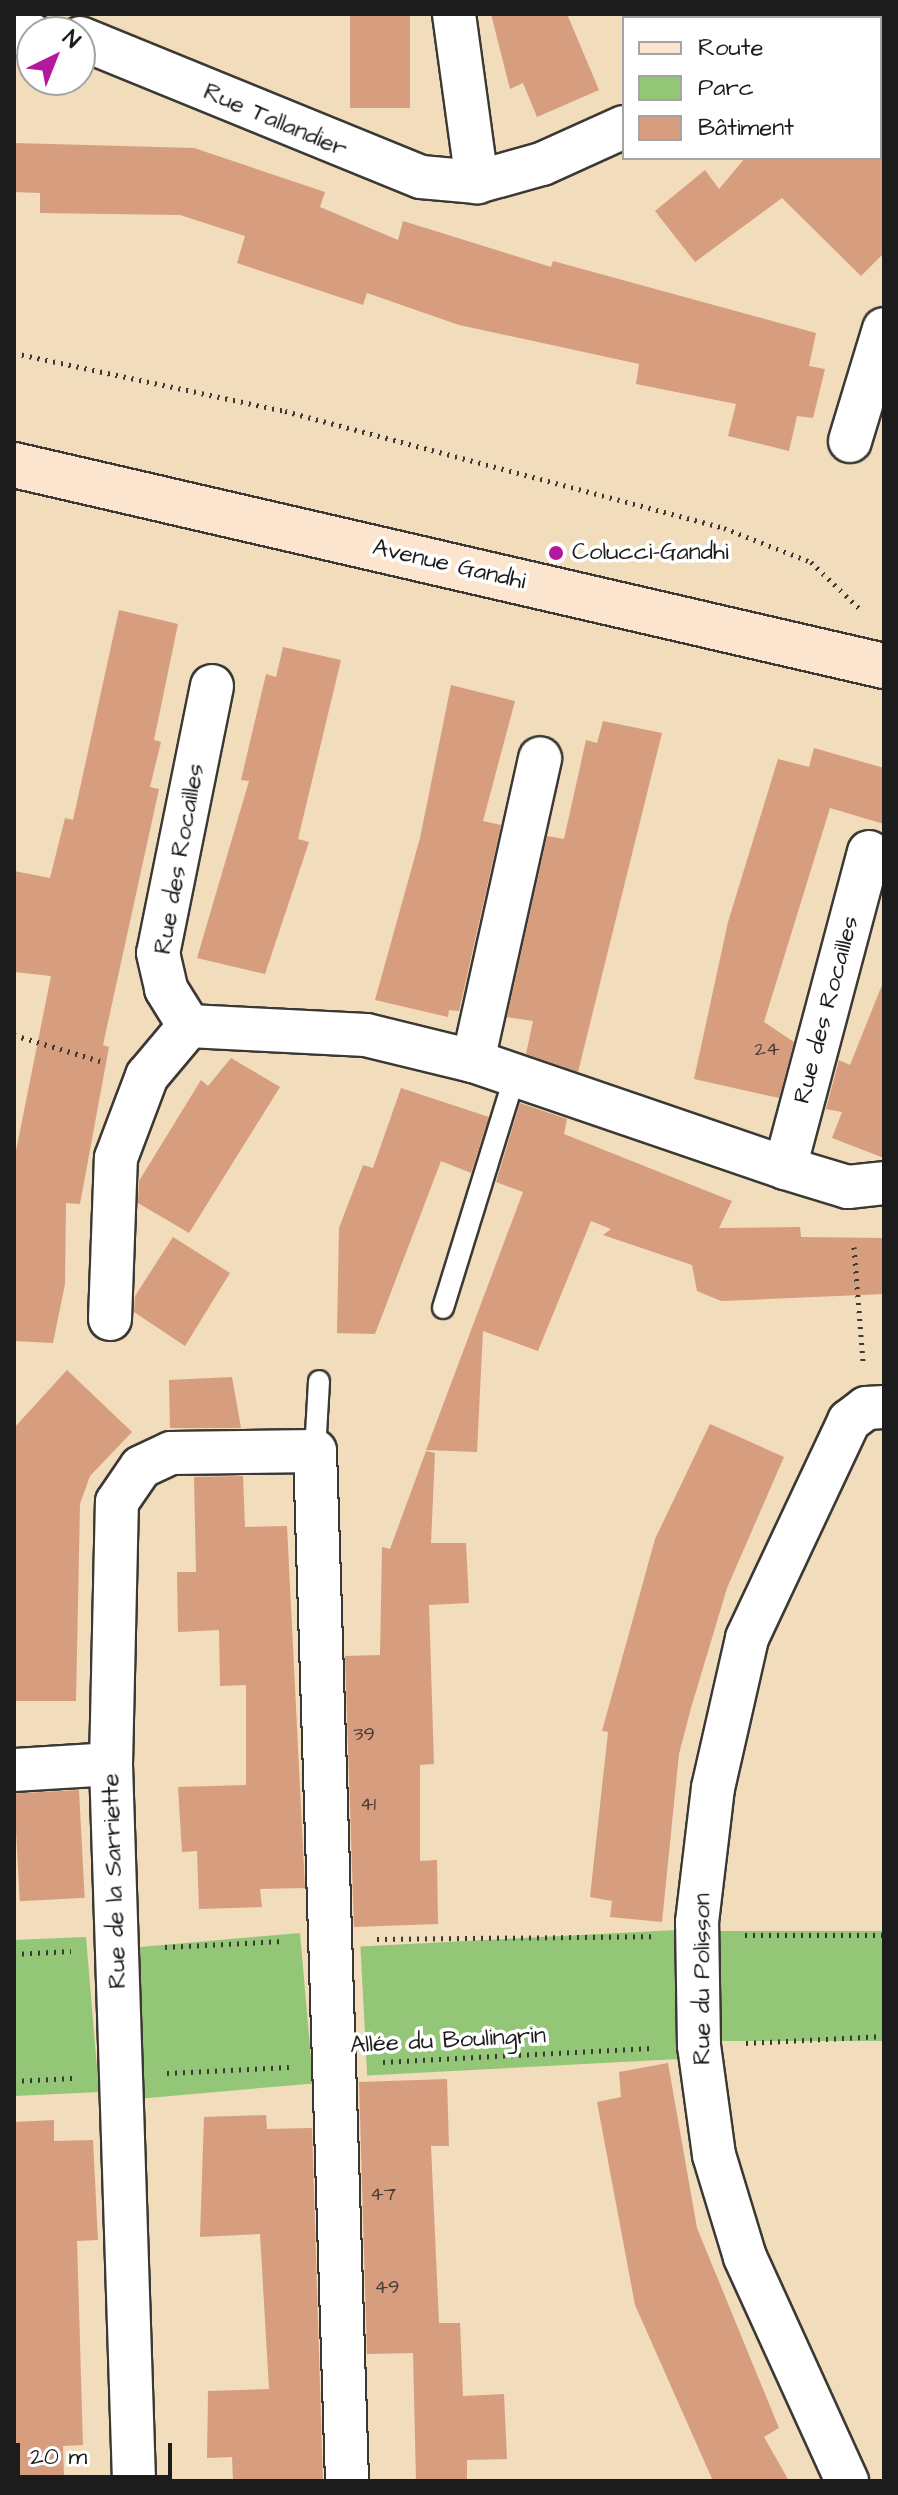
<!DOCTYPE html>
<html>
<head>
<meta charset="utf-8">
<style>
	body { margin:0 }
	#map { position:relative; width:898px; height:2495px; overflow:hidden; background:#f1dcbb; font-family:"Architects Daughter",sans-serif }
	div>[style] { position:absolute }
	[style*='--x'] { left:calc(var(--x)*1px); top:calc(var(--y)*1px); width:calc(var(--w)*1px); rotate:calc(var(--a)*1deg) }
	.green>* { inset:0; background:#93c677; transform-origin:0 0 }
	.building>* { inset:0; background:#d79d7f; transform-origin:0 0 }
	.path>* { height:5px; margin-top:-2.5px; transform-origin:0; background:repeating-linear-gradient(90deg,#3c3934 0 2px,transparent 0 8px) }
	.roads { filter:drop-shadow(2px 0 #3c3934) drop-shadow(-2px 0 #3c3934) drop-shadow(0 2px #3c3934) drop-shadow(0 -2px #3c3934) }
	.service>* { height:20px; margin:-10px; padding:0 10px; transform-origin:10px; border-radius:10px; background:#fff }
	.minor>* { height:42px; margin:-21px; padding:0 21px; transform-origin:21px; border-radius:21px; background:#fff }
	.secondary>* { height:44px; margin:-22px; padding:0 22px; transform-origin:22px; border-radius:22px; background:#fce5cf }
	.dots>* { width:22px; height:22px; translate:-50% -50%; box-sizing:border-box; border:4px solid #fff; border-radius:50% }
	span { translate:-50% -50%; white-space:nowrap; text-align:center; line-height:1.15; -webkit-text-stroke:7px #fff; paint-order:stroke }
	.number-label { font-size:20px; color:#4b3c35 }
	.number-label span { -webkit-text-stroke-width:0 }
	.street-label { font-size:24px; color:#1c1c1c }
	.poi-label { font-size:24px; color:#1c1c1c }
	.left { translate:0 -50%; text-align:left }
	.frame { position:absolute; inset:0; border:16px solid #1c1c1c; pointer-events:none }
	.legend { position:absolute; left:622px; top:16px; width:260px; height:144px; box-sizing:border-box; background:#fff; border:2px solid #a4a4a4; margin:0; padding:10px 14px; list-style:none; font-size:24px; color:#1c1c1c }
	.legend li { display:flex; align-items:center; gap:16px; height:40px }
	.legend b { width:40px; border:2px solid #a4a4a4 }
	.north { position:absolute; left:16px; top:16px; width:80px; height:80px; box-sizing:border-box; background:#fff; border:2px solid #a4a4a4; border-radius:50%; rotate:43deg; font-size:22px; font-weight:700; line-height:32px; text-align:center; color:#1c1c1c }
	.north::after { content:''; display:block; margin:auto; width:28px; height:36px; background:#b5179e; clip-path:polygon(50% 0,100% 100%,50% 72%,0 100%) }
	.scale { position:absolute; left:16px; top:2443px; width:156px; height:36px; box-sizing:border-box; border:4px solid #1c1c1c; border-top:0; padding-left:10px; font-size:24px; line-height:28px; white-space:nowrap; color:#1c1c1c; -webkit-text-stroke:6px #fff; paint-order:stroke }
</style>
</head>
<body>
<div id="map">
	<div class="green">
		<div style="left:677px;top:1930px;width:129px;height:317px;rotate:87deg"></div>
		<div style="left:884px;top:1931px;width:110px;height:167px;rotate:90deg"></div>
		<div style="left:300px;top:1933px;width:151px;height:169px;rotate:85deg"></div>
		<div style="clip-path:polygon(86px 1937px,99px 2092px,14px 2096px,14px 1940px)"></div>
	</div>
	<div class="building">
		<div style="left:350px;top:14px;width:60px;height:94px"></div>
		<div style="clip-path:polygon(491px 14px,567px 14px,599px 90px,537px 117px,523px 83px,510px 89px)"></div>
		<div style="clip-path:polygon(14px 143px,194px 148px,325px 192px,320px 207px,398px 240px,403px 221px,551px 267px,553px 261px,816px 333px,809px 366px,825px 369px,813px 418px,797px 416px,789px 451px,728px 436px,736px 404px,636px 384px,639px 364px,459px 325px,367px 293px,363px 305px,237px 263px,245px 236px,180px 215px,40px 213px,40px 193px,14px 192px)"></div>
		<div style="clip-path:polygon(745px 158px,884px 158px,884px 253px,861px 276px,782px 198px,695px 262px,655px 211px,705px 170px,719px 189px)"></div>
		<div style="clip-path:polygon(119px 610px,178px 624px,154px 740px,161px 742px,150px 787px,159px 789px,103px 1045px,109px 1047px,80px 1204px,66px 1203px,65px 1284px,53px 1343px,14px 1341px,14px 1161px,51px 976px,14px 972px,14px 871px,50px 878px,65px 818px,73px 820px)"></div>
		<div style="clip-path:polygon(283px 647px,341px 660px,298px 839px,309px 842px,265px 974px,197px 958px,249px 781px,241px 780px,266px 674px,276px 677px)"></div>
		<div style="clip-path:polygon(451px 685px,515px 701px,483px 821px,501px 825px,459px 1011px,449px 1010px,448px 1017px,375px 1000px,420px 838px)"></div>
		<div style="clip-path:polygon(603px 721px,662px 733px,578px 1072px,526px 1054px,533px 1021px,507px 1017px,547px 836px,564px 839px,586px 740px,597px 743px)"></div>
		<div style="clip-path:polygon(814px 748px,884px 768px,884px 824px,830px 808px,764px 1022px,794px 1042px,779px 1098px,694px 1079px,728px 922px,778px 759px,809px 767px)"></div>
		<div style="clip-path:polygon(882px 985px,884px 985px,884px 1158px,832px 1138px,842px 1112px,826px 1109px,839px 1060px,850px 1065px)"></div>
		<div style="clip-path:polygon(231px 1058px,280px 1087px,189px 1233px,138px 1203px,139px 1181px,201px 1080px,208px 1086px)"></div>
		<div style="clip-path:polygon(401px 1088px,489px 1117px,471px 1173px,441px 1161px,375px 1334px,337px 1333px,339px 1228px,363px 1165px,373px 1168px)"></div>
		<div style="clip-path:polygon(520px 1103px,567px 1119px,564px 1134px,732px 1201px,719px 1228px,800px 1227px,801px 1237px,884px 1238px,884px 1294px,721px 1301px,697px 1291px,692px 1265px,603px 1235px,611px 1229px,591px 1221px,538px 1351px,483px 1331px,477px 1452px,426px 1450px,523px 1192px,496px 1182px)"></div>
		<div style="clip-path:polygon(173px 1237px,230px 1273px,185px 1346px,134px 1312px,135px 1296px)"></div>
		<div style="clip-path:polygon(67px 1370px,132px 1432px,90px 1476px,80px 1504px,76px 1701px,14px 1701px,14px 1428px)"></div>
		<div style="clip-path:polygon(232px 1377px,241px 1428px,170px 1428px,169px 1380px)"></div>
		<div style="clip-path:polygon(710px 1424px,784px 1457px,727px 1588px,691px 1708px,679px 1754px,662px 1922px,610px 1917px,612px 1901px,590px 1897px,608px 1732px,602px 1731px,655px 1539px)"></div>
		<div style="clip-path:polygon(426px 1451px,435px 1453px,431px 1543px,466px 1543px,469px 1603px,429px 1605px,434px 1764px,420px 1765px,420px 1861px,437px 1860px,438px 1924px,354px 1927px,345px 1656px,380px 1655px,382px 1547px,390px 1549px)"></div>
		<div style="clip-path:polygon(243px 1476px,245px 1527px,287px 1526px,305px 1888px,260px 1889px,262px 1907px,199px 1909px,197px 1851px,182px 1852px,178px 1787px,246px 1785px,246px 1685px,220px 1686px,219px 1630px,178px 1632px,177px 1572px,196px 1572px,194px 1477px)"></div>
		<div style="left:79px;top:1790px;width:108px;height:65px;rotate:87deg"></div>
		<div style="clip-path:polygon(668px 2063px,697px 2228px,779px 2428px,764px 2437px,789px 2481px,713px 2481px,635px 2305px,597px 2102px,621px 2097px,619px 2072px)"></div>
		<div style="clip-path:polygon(447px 2079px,449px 2146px,431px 2146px,439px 2323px,460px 2323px,463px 2396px,504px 2394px,507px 2459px,467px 2460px,467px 2481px,416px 2481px,413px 2353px,367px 2354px,359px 2082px)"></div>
		<div style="clip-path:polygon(266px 2115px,267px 2129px,312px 2128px,323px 2481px,233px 2481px,232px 2457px,207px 2458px,208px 2391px,269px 2389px,260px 2234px,200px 2237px,204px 2117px)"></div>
		<div style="clip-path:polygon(54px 2120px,54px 2141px,93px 2140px,98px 2240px,77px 2241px,83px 2445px,63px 2446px,64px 2478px,14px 2479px,14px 2122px)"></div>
	</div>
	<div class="path">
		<div style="--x:14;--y:353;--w:277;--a:12.1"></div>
		<div style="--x:285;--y:411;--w:454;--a:14.9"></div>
		<div style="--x:724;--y:528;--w:93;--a:21.3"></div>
		<div style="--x:811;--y:562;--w:66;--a:43.8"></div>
		<div style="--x:14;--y:1035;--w:90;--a:16.8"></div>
		<div style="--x:854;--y:1247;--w:115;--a:85.5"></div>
		<div style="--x:745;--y:1935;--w:139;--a:0"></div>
		<div style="--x:377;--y:1939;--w:274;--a:-0.6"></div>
		<div style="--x:165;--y:1947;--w:118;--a:-2.9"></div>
		<div style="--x:14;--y:1954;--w:57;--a:-3"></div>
		<div style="--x:746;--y:2043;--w:138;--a:-2.9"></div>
		<div style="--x:383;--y:2062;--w:269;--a:-3"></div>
		<div style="--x:167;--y:2073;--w:122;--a:-2.8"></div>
		<div style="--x:14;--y:2081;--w:59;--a:-2.9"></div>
	</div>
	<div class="roads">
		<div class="service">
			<div style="--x:443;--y:1308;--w:243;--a:-72.8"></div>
			<div style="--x:315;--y:1451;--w:70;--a:-86.7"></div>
		</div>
		<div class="minor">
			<div style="--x:454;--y:14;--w:170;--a:82.2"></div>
			<div style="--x:853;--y:14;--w:4;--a:76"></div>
			<div style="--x:14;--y:34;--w:18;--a:3"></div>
			<div style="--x:80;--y:38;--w:368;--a:22.2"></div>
			<div style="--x:421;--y:177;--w:56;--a:5.1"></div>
			<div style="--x:477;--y:182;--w:67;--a:-15.5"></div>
			<div style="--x:542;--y:164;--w:90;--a:-24.3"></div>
			<div style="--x:880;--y:71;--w:6;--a:45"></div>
			<div style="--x:850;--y:441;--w:117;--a:-73.1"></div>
			<div style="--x:212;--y:686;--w:272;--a:101.4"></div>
			<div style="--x:158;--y:953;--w:37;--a:77"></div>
			<div style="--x:166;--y:989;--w:44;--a:58.1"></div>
			<div style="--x:189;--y:1026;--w:177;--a:2.9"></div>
			<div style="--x:366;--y:1035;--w:110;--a:13.7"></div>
			<div style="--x:473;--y:1061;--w:330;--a:18.9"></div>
			<div style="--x:869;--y:852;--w:327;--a:104.9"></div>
			<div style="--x:785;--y:1168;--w:66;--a:16.8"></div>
			<div style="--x:848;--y:1187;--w:36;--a:-6"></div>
			<div style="--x:473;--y:1061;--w:310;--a:-77.5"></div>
			<div style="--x:110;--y:1319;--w:161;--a:-87.9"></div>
			<div style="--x:116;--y:1158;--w:88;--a:-69.3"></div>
			<div style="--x:147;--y:1076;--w:65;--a:-50"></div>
			<div style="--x:14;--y:1770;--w:97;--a:-3.5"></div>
			<div style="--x:134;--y:2481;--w:717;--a:-91.84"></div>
			<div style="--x:111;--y:1764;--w:262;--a:-88.7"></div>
			<div style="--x:117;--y:1502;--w:42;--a:-55.6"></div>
			<div style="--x:141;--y:1467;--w:33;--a:-25"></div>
			<div style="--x:171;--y:1453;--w:144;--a:-0.8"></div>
			<div style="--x:315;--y:1451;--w:1030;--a:88.22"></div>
			<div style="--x:847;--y:2481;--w:246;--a:-114.5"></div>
			<div style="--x:745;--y:2257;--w:107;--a:-106.9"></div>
			<div style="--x:714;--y:2155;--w:110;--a:-97.8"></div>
			<div style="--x:699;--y:2046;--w:124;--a:-90.9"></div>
			<div style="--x:697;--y:1922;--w:135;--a:-83.2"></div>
			<div style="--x:713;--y:1788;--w:154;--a:-77.2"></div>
			<div style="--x:747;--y:1638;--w:240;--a:-64.8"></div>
			<div style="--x:849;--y:1421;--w:21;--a:-37"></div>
			<div style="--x:866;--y:1408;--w:18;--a:-3"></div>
		</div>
		<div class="secondary">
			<div style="--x:14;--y:465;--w:893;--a:13.01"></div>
		</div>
	</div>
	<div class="dots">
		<div style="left:556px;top:553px;background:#b5179e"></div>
	</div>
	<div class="number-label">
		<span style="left:767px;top:1049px">24</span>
		<span style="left:364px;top:1734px">39</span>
		<span style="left:368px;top:1804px">41</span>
		<span style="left:383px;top:2194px">47</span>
		<span style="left:387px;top:2287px">49</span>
	</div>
	<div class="street-label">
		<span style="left:275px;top:121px;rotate:23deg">Rue Tallandier</span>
		<span style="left:449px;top:565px;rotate:13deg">Avenue Gandhi</span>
		<span style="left:180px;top:859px;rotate:-80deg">Rue des Rocailles</span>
		<span style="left:827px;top:1010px;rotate:-75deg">Rue des Rocailles</span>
		<span style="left:115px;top:1881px;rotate:-92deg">Rue de la Sarriette</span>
		<span style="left:703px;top:1979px;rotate:-90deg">Rue du Polisson</span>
		<span style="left:448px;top:2041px;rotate:-3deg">Allée du Boulingrin</span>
	</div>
	<div class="poi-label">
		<span class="left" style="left:572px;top:553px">Colucci-Gandhi</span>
	</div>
	<div class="frame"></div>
	<ul class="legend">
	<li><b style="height:10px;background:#fce5cf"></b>Route</li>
	<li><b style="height:22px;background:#93c677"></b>Parc</li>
	<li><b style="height:22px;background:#d79d7f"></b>Bâtiment</li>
	</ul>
	<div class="north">N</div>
	<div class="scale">20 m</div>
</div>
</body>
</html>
